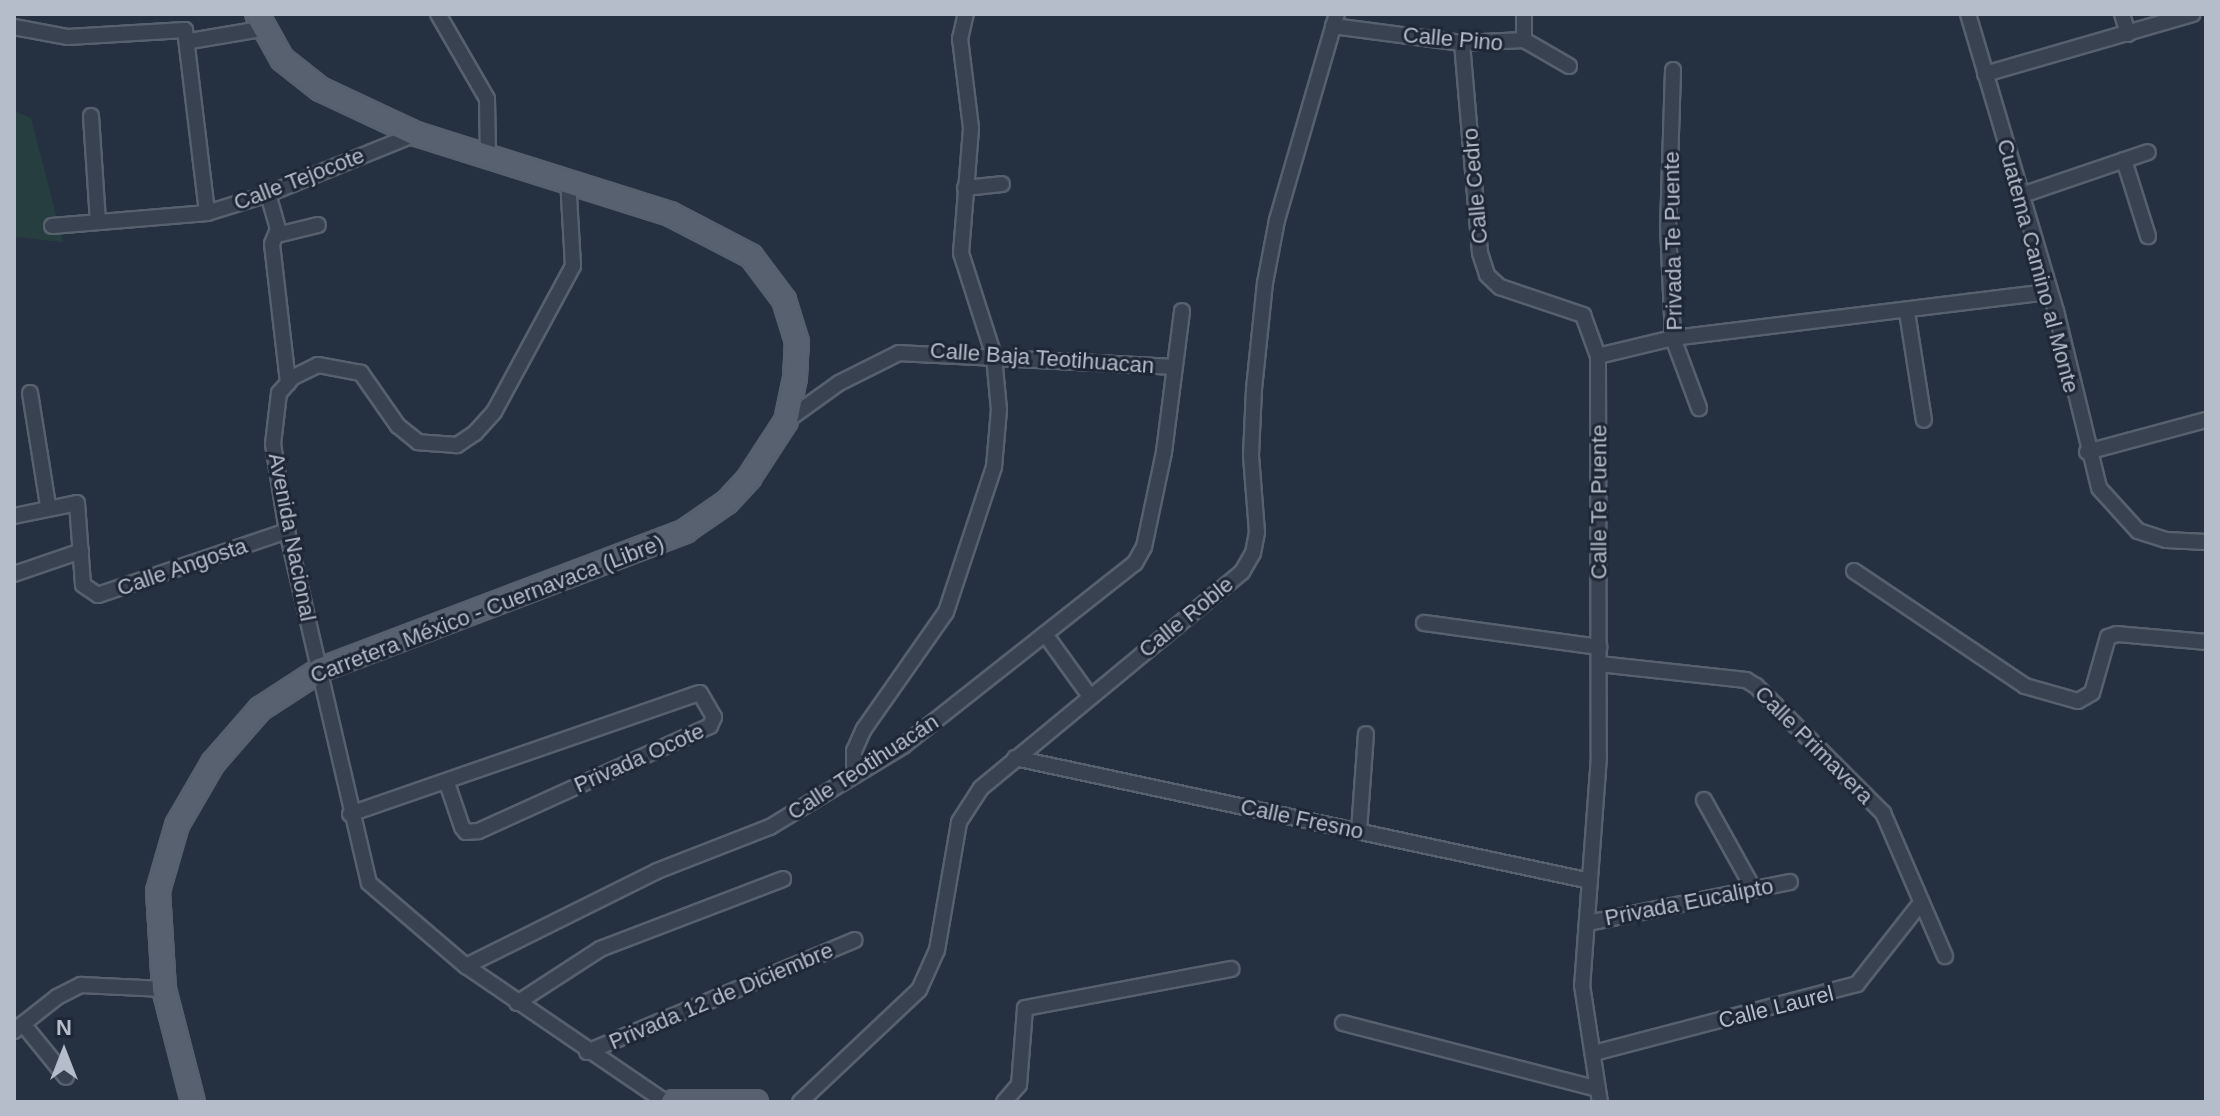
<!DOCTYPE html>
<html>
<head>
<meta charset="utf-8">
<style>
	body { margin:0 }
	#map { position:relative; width:2220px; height:1116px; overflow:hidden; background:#253040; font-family:Helvetica,sans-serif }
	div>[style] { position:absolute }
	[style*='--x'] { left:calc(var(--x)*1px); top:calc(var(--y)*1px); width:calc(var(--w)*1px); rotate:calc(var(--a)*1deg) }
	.green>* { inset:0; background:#273e41 }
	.roads { filter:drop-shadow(2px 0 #57606d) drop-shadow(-2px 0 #57606d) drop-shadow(0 2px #57606d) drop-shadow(0 -2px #57606d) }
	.street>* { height:14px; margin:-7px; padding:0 7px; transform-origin:7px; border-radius:7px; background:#394250 }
	.primary>* { height:22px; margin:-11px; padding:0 11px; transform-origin:11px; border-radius:11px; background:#576170 }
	span { translate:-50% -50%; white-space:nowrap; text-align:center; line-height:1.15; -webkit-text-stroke:6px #1e2735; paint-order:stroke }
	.street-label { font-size:22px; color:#b6bdca }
	.frame { position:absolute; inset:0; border:16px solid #b6bdca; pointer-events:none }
	.north { position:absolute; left:24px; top:1012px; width:80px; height:80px; -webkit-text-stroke:6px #1e2735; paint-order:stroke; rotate:0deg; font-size:22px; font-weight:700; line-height:32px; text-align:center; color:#b6bdca }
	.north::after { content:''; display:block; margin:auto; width:28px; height:36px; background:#b6bdca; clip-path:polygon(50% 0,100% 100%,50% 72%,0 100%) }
</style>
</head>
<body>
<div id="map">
	<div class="green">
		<div style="clip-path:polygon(14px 111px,31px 118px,63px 242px,14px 237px)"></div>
	</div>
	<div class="roads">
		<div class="street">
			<div style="--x:438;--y:14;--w:98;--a:60"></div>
			<div style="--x:487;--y:99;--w:57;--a:89"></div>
			<div style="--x:1968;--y:14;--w:310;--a:73.5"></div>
			<div style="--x:2056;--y:311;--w:182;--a:76.3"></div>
			<div style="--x:2099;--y:488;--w:58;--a:47.8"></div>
			<div style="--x:2138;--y:531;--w:29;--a:18"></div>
			<div style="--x:2166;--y:540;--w:40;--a:2.9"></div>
			<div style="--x:2122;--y:14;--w:21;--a:73"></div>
			<div style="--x:1333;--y:26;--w:130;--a:7.5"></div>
			<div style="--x:1462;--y:43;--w:62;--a:-2.8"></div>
			<div style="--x:14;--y:27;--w:55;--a:10.5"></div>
			<div style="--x:68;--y:37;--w:117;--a:-3.4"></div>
			<div style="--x:185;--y:30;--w:184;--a:83.1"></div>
			<div style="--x:1524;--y:40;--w:52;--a:30"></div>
			<div style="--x:1524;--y:40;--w:26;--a:-90"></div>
			<div style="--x:190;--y:41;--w:72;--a:-9.6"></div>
			<div style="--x:1462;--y:43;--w:211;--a:85.1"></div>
			<div style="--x:1480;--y:253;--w:23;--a:72"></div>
			<div style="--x:1487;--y:275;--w:18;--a:43"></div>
			<div style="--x:1500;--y:287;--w:88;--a:18.6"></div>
			<div style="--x:1583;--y:315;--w:44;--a:69.9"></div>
			<div style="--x:1598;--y:356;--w:400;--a:89.9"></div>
			<div style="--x:1599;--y:756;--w:230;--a:94.2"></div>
			<div style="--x:1582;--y:985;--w:118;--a:81.3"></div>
			<div style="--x:1673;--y:70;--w:155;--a:91.8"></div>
			<div style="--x:1668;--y:225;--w:113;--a:87.5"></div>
			<div style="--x:1673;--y:338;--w:75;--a:69.6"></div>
			<div style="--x:1985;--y:74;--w:216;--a:-16.1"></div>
			<div style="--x:91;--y:116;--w:105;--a:86.2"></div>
			<div style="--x:2124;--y:160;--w:80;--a:72.5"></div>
			<div style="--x:568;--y:179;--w:87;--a:86.7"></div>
			<div style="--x:573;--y:266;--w:166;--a:118.4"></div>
			<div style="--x:494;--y:412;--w:28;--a:132"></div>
			<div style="--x:475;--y:433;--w:22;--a:146"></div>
			<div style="--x:457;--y:445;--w:39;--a:-176"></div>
			<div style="--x:418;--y:442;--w:26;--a:-141"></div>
			<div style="--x:398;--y:426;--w:65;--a:-124.9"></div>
			<div style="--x:361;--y:373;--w:44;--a:-169.5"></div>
			<div style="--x:318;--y:365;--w:28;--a:154"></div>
			<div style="--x:293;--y:377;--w:21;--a:131"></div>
			<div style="--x:279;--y:393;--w:51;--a:96.7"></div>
			<div style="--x:273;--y:444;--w:88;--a:80.9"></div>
			<div style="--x:287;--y:531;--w:361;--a:76.9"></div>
			<div style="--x:369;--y:883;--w:128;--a:40.6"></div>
			<div style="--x:466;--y:966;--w:241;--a:34.3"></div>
			<div style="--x:965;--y:188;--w:37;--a:-6"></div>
			<div style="--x:268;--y:194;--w:36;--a:74"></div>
			<div style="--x:278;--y:229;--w:16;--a:112"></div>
			<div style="--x:272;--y:244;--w:140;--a:83.4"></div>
			<div style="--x:2019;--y:196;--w:136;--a:-18.8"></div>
			<div style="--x:52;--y:226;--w:156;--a:-4.8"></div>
			<div style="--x:207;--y:213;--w:64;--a:-17.3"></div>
			<div style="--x:268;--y:194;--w:160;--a:-22.1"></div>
			<div style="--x:277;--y:235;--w:42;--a:-13.7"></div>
			<div style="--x:1907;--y:312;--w:109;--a:81.1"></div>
			<div style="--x:1598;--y:356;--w:77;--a:-13.5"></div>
			<div style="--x:1673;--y:338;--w:379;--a:-7"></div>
			<div style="--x:30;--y:393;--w:114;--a:80.9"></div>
			<div style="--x:786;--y:421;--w:65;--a:-35.6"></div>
			<div style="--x:839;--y:383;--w:67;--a:-26.6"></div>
			<div style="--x:899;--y:353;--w:275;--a:2.9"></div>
			<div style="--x:2087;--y:452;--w:123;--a:-15.1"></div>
			<div style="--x:14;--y:516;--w:64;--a:-11.7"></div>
			<div style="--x:77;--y:503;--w:82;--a:85.8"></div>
			<div style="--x:83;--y:585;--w:18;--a:34"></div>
			<div style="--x:98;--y:595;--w:200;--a:-18.7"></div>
			<div style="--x:1854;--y:571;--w:206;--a:33.9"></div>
			<div style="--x:2025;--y:686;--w:55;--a:15.8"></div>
			<div style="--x:2078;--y:701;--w:16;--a:-30"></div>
			<div style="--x:2092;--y:693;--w:58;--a:-74.1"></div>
			<div style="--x:2108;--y:637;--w:9;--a:-18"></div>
			<div style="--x:2117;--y:634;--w:89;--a:5.1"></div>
			<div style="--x:14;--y:574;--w:71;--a:-18.9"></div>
			<div style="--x:1424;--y:623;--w:177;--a:7.8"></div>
			<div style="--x:1045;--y:634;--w:75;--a:54.2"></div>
			<div style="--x:1599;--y:664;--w:148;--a:6.2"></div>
			<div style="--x:1746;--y:680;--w:12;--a:31"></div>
			<div style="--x:1756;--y:686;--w:180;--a:45"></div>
			<div style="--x:1883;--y:813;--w:156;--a:66.6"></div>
			<div style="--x:1015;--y:758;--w:588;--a:12.07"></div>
			<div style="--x:854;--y:773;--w:22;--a:-90"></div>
			<div style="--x:854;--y:751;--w:24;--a:-66"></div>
			<div style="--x:864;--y:729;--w:143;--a:-55"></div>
			<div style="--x:946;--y:612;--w:153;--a:-71.7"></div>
			<div style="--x:994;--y:467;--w:57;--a:-85"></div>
			<div style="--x:999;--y:410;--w:54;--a:-95.3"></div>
			<div style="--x:994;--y:356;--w:108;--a:-107.8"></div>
			<div style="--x:961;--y:253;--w:125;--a:-85.4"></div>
			<div style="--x:971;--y:128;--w:90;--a:-97"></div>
			<div style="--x:960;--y:39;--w:26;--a:-77"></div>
			<div style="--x:1704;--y:800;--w:103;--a:60.9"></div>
			<div style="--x:350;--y:814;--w:363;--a:-19.1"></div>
			<div style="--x:693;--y:695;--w:7;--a:-16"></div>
			<div style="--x:700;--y:693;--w:28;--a:60"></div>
			<div style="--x:714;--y:717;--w:10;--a:114"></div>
			<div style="--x:710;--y:726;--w:255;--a:155.6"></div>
			<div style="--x:478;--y:831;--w:12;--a:175"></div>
			<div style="--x:466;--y:832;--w:6;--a:-129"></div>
			<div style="--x:462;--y:827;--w:46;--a:-108.8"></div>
			<div style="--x:1359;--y:831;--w:97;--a:-85.9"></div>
			<div style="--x:1588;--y:923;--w:206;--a:-11.5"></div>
			<div style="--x:466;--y:966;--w:213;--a:-26.4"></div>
			<div style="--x:657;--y:871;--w:121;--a:-21.3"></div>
			<div style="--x:770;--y:827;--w:156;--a:-31.3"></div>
			<div style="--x:903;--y:746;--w:295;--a:-38.3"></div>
			<div style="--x:1135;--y:563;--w:18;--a:-61"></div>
			<div style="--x:1144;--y:547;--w:97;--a:-78.1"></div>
			<div style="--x:1164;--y:452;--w:142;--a:-82.7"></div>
			<div style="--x:517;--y:1003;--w:99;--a:-33"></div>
			<div style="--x:600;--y:949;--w:196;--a:-20.9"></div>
			<div style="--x:1343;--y:1023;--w:263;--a:14.5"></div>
			<div style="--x:23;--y:1024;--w:68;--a:50.9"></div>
			<div style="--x:14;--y:1031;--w:55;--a:-38.3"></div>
			<div style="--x:57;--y:997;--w:27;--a:-27"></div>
			<div style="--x:81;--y:985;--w:83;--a:2.8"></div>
			<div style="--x:587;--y:1052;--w:290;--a:-22.7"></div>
			<div style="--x:1594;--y:1053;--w:272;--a:-14.7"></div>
			<div style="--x:1857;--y:984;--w:102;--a:-51.8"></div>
			<div style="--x:800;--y:1102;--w:163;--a:-43.3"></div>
			<div style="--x:919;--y:990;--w:44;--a:-65.8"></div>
			<div style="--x:937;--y:950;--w:130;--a:-80.2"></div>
			<div style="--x:959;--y:822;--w:40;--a:-57.1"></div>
			<div style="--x:981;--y:788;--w:339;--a:-39.6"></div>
			<div style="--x:1242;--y:572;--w:22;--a:-60"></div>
			<div style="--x:1253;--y:553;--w:21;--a:-79"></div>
			<div style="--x:1257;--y:532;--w:77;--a:-94.5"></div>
			<div style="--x:1251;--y:455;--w:66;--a:-87.4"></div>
			<div style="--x:1254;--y:389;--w:107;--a:-84.1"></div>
			<div style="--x:1265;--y:283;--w:64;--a:-79.2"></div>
			<div style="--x:1277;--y:220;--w:215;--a:-73.8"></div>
			<div style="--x:1004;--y:1102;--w:23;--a:-49"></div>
			<div style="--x:1019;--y:1085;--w:77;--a:-85.5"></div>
			<div style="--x:1025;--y:1008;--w:210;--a:-10.7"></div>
		</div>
		<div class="primary">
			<div style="--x:193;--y:1102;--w:117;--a:-104.4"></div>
			<div style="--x:164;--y:989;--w:98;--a:-93.5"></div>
			<div style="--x:158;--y:891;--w:69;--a:-73.9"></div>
			<div style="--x:177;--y:825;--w:72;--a:-59.9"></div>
			<div style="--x:213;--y:763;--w:72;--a:-49"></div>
			<div style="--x:260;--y:709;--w:72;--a:-33"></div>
			<div style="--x:320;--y:670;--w:391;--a:-20.8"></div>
			<div style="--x:685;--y:531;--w:51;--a:-34.6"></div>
			<div style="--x:727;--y:502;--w:33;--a:-47"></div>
			<div style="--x:749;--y:478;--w:68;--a:-57"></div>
			<div style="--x:786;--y:421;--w:44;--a:-78.2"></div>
			<div style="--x:795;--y:378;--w:36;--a:-87"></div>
			<div style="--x:797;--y:342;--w:44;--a:-107.2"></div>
			<div style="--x:784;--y:300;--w:55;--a:-126.9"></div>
			<div style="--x:751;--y:256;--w:91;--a:-152.6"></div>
			<div style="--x:670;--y:214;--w:266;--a:-162.5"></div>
			<div style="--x:416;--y:134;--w:106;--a:-154.9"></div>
			<div style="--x:320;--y:89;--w:48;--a:-141.7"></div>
			<div style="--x:282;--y:59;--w:51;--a:-119.1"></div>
			<div style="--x:673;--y:1102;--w:83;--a:0"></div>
		</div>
	</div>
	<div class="street-label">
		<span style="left:1453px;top:39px;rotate:5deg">Calle Pino</span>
		<span style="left:299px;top:179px;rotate:-21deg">Calle Tejocote</span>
		<span style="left:1475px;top:186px;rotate:-95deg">Calle Cedro</span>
		<span style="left:1673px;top:241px;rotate:-91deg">Privada Te Puente</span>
		<span style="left:2038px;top:266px;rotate:75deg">Cuatema Camino al Monte</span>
		<span style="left:1042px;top:358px;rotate:4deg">Calle Baja Teotihuacan</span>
		<span style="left:1599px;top:502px;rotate:-90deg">Calle Te Puente</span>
		<span style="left:292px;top:537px;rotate:79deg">Avenida Nacional</span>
		<span style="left:182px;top:567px;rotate:-19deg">Calle Angosta</span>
		<span style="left:487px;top:609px;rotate:-21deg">Carretera México - Cuernavaca (Libre)</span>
		<span style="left:1186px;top:617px;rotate:-39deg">Calle Roble</span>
		<span style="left:1814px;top:745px;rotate:45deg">Calle Primavera</span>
		<span style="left:639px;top:758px;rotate:-24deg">Privada Ocote</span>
		<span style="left:863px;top:767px;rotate:-33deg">Calle Teotihuacán</span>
		<span style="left:1302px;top:819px;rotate:12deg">Calle Fresno</span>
		<span style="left:1689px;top:902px;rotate:-11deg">Privada Eucalipto</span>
		<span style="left:721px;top:996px;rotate:-23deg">Privada 12 de Diciembre</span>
		<span style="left:1776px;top:1007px;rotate:-14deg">Calle Laurel</span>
	</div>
	<div class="frame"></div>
	<div class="north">N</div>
</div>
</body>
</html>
